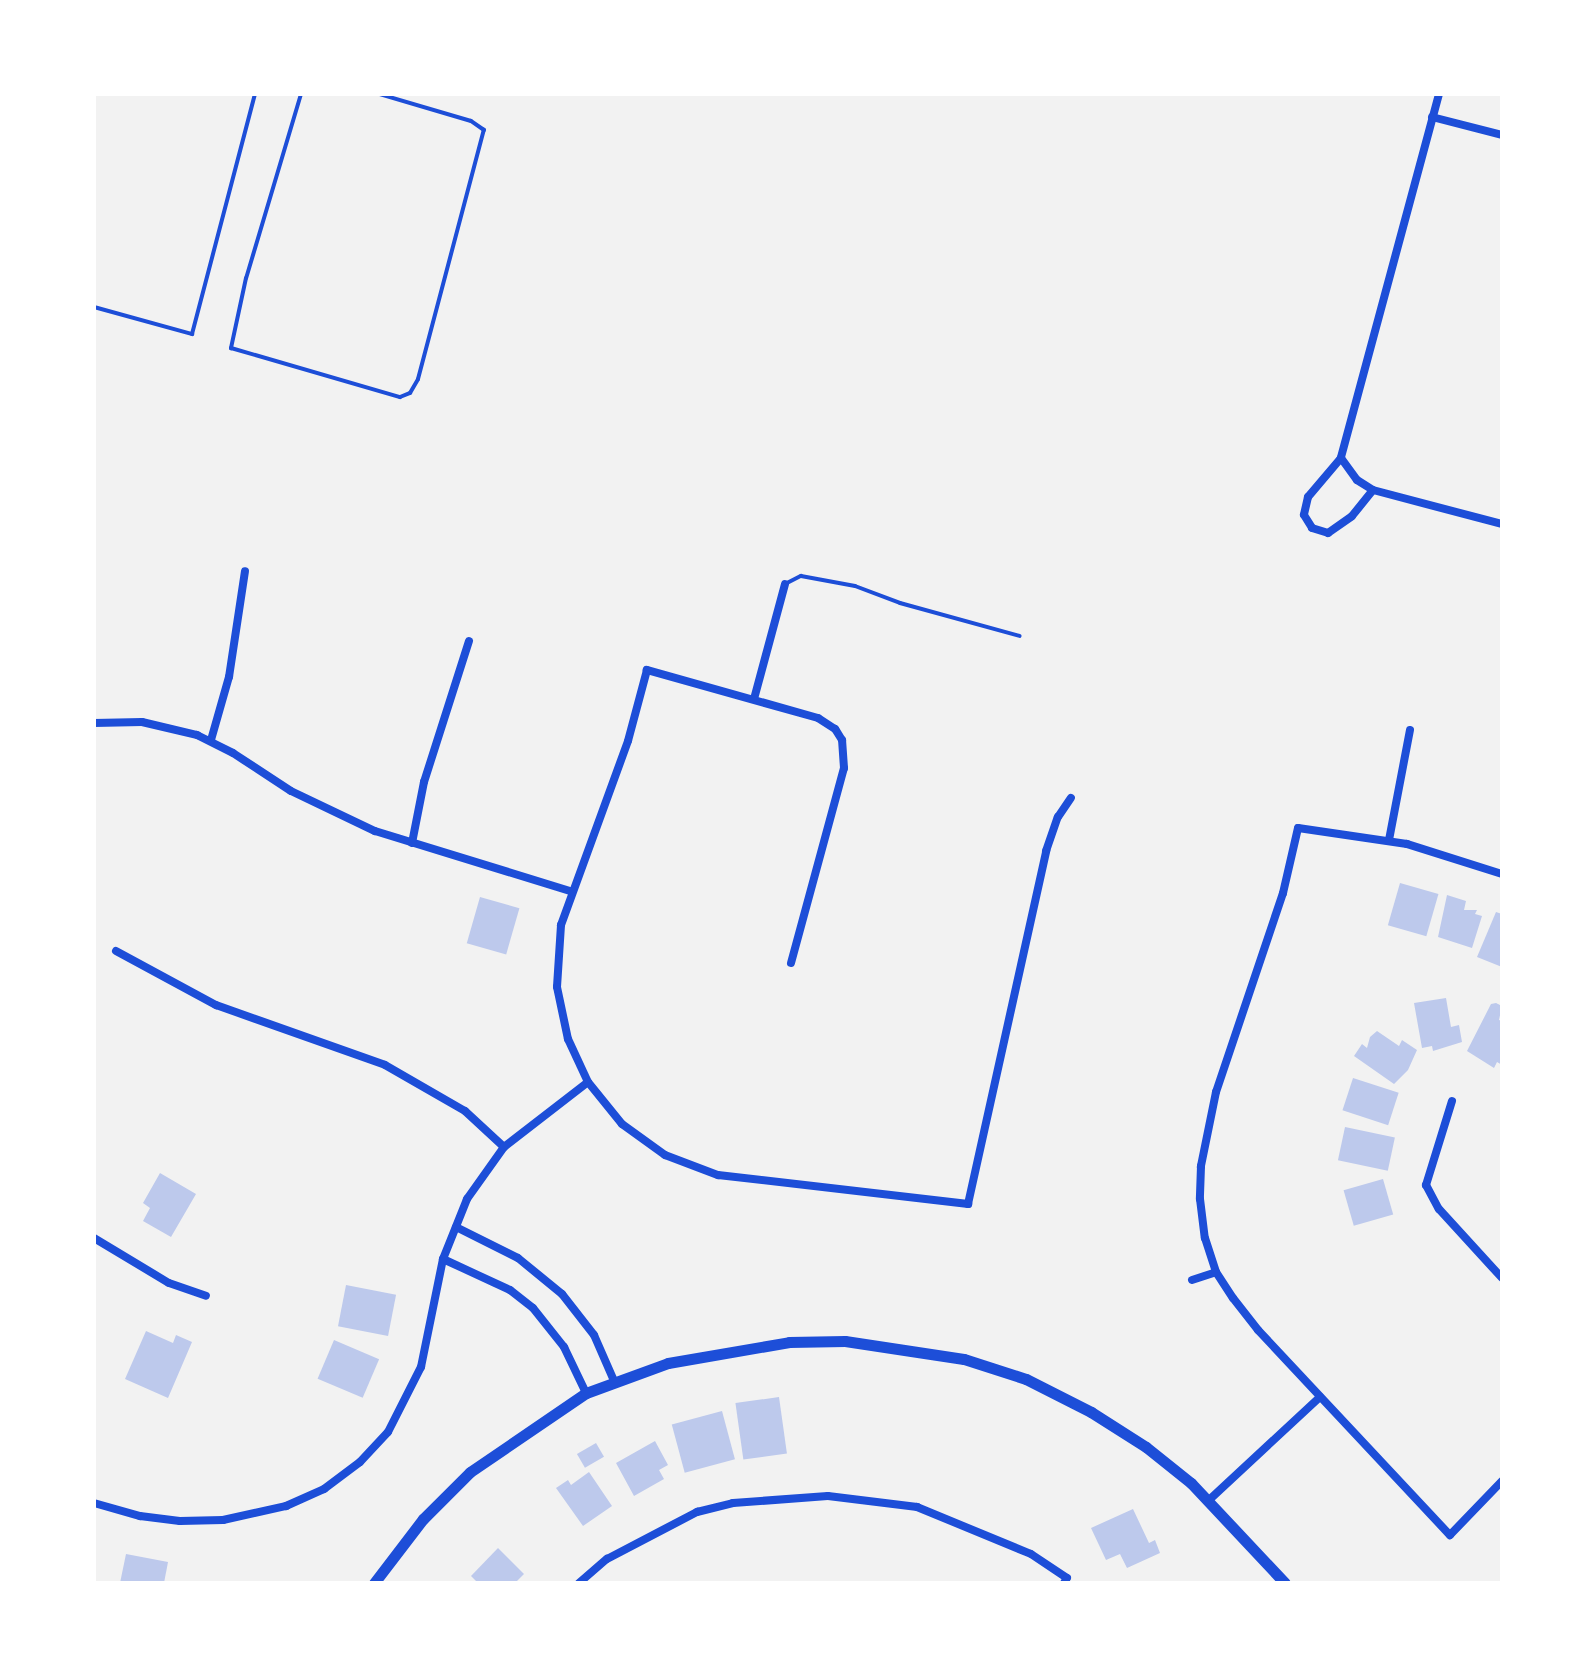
<!DOCTYPE html>
<html>
<head>
<meta charset="utf-8">
<style>
	body { margin:0 }
	#map { position:relative; width:1596px; height:1677px; overflow:hidden; background:#f2f2f2; font-family:Raleway,sans-serif }
	div>[style] { position:absolute }
	[style*='--x'] { left:calc(var(--x)*1px); top:calc(var(--y)*1px); width:calc(var(--w)*1px); rotate:calc(var(--a)*1deg) }
	.building>* { inset:0; background:#bdc9ec; transform-origin:0 0 }
	.service>* { height:4px; margin:-2px; padding:0 2px; transform-origin:2px; border-radius:2px; background:#1d4ed8 }
	.minor>* { height:8px; margin:-4px; padding:0 4px; transform-origin:4px; border-radius:4px; background:#1d4ed8 }
	.tertiary>* { height:11px; margin:-5.5px; padding:0 5.5px; transform-origin:5.5px; border-radius:5.5px; background:#1d4ed8 }
	span { translate:-50% -50%; white-space:nowrap; text-align:center; line-height:1.15; -webkit-text-stroke:7px #fff; paint-order:stroke }
	.frame { position:absolute; inset:0; border:96px solid #fff; pointer-events:none }
</style>
</head>
<body>
<div id="map">
	<div class="building">
		<div style="left:1400px;top:883px;width:40px;height:44px;rotate:16deg"></div>
		<div style="clip-path:polygon(1447px 895px,1466px 901px,1464px 910px,1477px 910px,1475px 914px,1482px 916px,1472px 948px,1438px 937px)"></div>
		<div style="left:480px;top:897px;width:41px;height:48px;rotate:16deg"></div>
		<div style="clip-path:polygon(1496px 912px,1502px 914px,1502px 967px,1477px 957px)"></div>
		<div style="clip-path:polygon(1446px 998px,1451px 1027px,1459px 1025px,1462px 1042px,1433px 1051px,1432px 1046px,1422px 1048px,1414px 1003px)"></div>
		<div style="clip-path:polygon(1496px 1003px,1502px 1006px,1499px 1020px,1502px 1021px,1502px 1065px,1497px 1062px,1494px 1068px,1467px 1051px,1491px 1004px)"></div>
		<div style="clip-path:polygon(1377px 1031px,1399px 1046px,1402px 1040px,1417px 1050px,1408px 1070px,1394px 1084px,1354px 1056px,1362px 1044px,1367px 1048px,1370px 1037px)"></div>
		<div style="left:1353px;top:1078px;width:48px;height:34px;rotate:18deg"></div>
		<div style="left:1345px;top:1127px;width:51px;height:34px;rotate:12deg"></div>
		<div style="clip-path:polygon(160px 1173px,196px 1194px,171px 1237px,143px 1221px,150px 1208px,143px 1203px)"></div>
		<div style="left:1383px;top:1179px;width:37px;height:41px;rotate:74deg"></div>
		<div style="left:346px;top:1285px;width:51px;height:42px;rotate:11deg"></div>
		<div style="clip-path:polygon(146px 1331px,173px 1343px,176px 1335px,192px 1342px,168px 1398px,125px 1379px)"></div>
		<div style="left:334px;top:1340px;width:49px;height:42px;rotate:23deg"></div>
		<div style="left:779px;top:1397px;width:57px;height:44px;rotate:82deg"></div>
		<div style="left:722px;top:1411px;width:50px;height:52px;rotate:75deg"></div>
		<div style="clip-path:polygon(655px 1441px,668px 1465px,659px 1470px,664px 1479px,634px 1496px,616px 1463px)"></div>
		<div style="left:596px;top:1443px;width:16px;height:22px;rotate:60deg"></div>
		<div style="clip-path:polygon(589px 1472px,612px 1506px,583px 1526px,556px 1488px,568px 1480px,571px 1485px)"></div>
		<div style="clip-path:polygon(1133px 1509px,1149px 1543px,1155px 1540px,1160px 1553px,1127px 1568px,1120px 1554px,1106px 1560px,1091px 1528px)"></div>
		<div style="clip-path:polygon(498px 1548px,524px 1574px,515px 1583px,478px 1583px,471px 1576px)"></div>
		<div style="clip-path:polygon(126px 1554px,168px 1562px,164px 1583px,120px 1583px)"></div>
	</div>
	<div class="service">
		<div style="--x:301;--y:94;--w:192;--a:106.6"></div>
		<div style="--x:246;--y:278;--w:72;--a:102.1"></div>
		<div style="--x:231;--y:348;--w:176;--a:16.2"></div>
		<div style="--x:400;--y:397;--w:11;--a:-22"></div>
		<div style="--x:410;--y:393;--w:16;--a:-60"></div>
		<div style="--x:418;--y:379;--w:258;--a:-75.2"></div>
		<div style="--x:484;--y:130;--w:16;--a:-145"></div>
		<div style="--x:471;--y:121;--w:96;--a:-163.6"></div>
		<div style="--x:94;--y:307;--w:102;--a:15.4"></div>
		<div style="--x:192;--y:334;--w:248;--a:-75.3"></div>
		<div style="--x:785;--y:584;--w:18;--a:-27"></div>
		<div style="--x:801;--y:576;--w:55;--a:10.5"></div>
		<div style="--x:855;--y:586;--w:48;--a:20.7"></div>
		<div style="--x:900;--y:603;--w:124;--a:15.4"></div>
	</div>
	<div class="minor">
		<div style="--x:1439;--y:94;--w:377;--a:105.1"></div>
		<div style="--x:1341;--y:458;--w:27;--a:54"></div>
		<div style="--x:1357;--y:480;--w:19;--a:32"></div>
		<div style="--x:1373;--y:490;--w:133;--a:14.8"></div>
		<div style="--x:1432;--y:117;--w:72;--a:14.4"></div>
		<div style="--x:1341;--y:458;--w:51;--a:130.2"></div>
		<div style="--x:1308;--y:497;--w:18;--a:103"></div>
		<div style="--x:1304;--y:515;--w:15;--a:58"></div>
		<div style="--x:1312;--y:528;--w:17;--a:17"></div>
		<div style="--x:1328;--y:533;--w:29;--a:-35"></div>
		<div style="--x:1352;--y:516;--w:33;--a:-51"></div>
		<div style="--x:754;--y:699;--w:119;--a:-74.9"></div>
		<div style="--x:94;--y:723;--w:48;--a:-1.2"></div>
		<div style="--x:142;--y:722;--w:57;--a:13.3"></div>
		<div style="--x:197;--y:735;--w:40;--a:26.6"></div>
		<div style="--x:233;--y:753;--w:69;--a:33.2"></div>
		<div style="--x:291;--y:791;--w:93;--a:25.5"></div>
		<div style="--x:375;--y:831;--w:204;--a:17.1"></div>
		<div style="--x:211;--y:740;--w:66;--a:-74.1"></div>
		<div style="--x:229;--y:677;--w:107;--a:-81.4"></div>
		<div style="--x:1389;--y:840;--w:112;--a:-79.2"></div>
		<div style="--x:412;--y:843;--w:62;--a:-78.9"></div>
		<div style="--x:424;--y:782;--w:148;--a:-72.3"></div>
		<div style="--x:1502;--y:874;--w:100;--a:-162.5"></div>
		<div style="--x:1407;--y:844;--w:110;--a:-171.6"></div>
		<div style="--x:1298;--y:828;--w:67;--a:103"></div>
		<div style="--x:1283;--y:893;--w:210;--a:108.6"></div>
		<div style="--x:1216;--y:1092;--w:76;--a:101.5"></div>
		<div style="--x:1201;--y:1166;--w:33;--a:92"></div>
		<div style="--x:1200;--y:1199;--w:39;--a:83"></div>
		<div style="--x:1205;--y:1238;--w:36;--a:72"></div>
		<div style="--x:1216;--y:1272;--w:31;--a:57"></div>
		<div style="--x:1233;--y:1298;--w:41;--a:52"></div>
		<div style="--x:1258;--y:1330;--w:281;--a:46.9"></div>
		<div style="--x:1450;--y:1535;--w:75;--a:-46.1"></div>
		<div style="--x:116;--y:951;--w:114;--a:28.4"></div>
		<div style="--x:216;--y:1005;--w:179;--a:19.5"></div>
		<div style="--x:385;--y:1065;--w:92;--a:29.9"></div>
		<div style="--x:465;--y:1111;--w:53;--a:42.7"></div>
		<div style="--x:791;--y:963;--w:202;--a:-74.8"></div>
		<div style="--x:844;--y:768;--w:28;--a:-94"></div>
		<div style="--x:842;--y:740;--w:13;--a:-122"></div>
		<div style="--x:835;--y:729;--w:20;--a:-147"></div>
		<div style="--x:818;--y:718;--w:178;--a:-164.3"></div>
		<div style="--x:647;--y:670;--w:73;--a:105"></div>
		<div style="--x:628;--y:741;--w:196;--a:110"></div>
		<div style="--x:561;--y:925;--w:62;--a:93.7"></div>
		<div style="--x:557;--y:987;--w:53;--a:78.1"></div>
		<div style="--x:568;--y:1039;--w:47;--a:65.1"></div>
		<div style="--x:588;--y:1082;--w:54;--a:51"></div>
		<div style="--x:622;--y:1124;--w:53;--a:35.8"></div>
		<div style="--x:665;--y:1155;--w:57;--a:20.7"></div>
		<div style="--x:718;--y:1175;--w:252;--a:6.6"></div>
		<div style="--x:968;--y:1204;--w:362;--a:-77.5"></div>
		<div style="--x:1046;--y:851;--w:36;--a:-71"></div>
		<div style="--x:1058;--y:817;--w:23;--a:-56"></div>
		<div style="--x:1452;--y:1101;--w:88;--a:107.2"></div>
		<div style="--x:1426;--y:1185;--w:27;--a:62"></div>
		<div style="--x:1439;--y:1209;--w:93;--a:47.6"></div>
		<div style="--x:456;--y:1227;--w:69;--a:26.6"></div>
		<div style="--x:518;--y:1258;--w:57;--a:39.3"></div>
		<div style="--x:562;--y:1294;--w:52;--a:52"></div>
		<div style="--x:594;--y:1335;--w:52;--a:66.4"></div>
		<div style="--x:94;--y:1238;--w:87;--a:31"></div>
		<div style="--x:169;--y:1283;--w:39;--a:19"></div>
		<div style="--x:443;--y:1259;--w:74;--a:24.8"></div>
		<div style="--x:510;--y:1290;--w:29;--a:38"></div>
		<div style="--x:533;--y:1308;--w:50;--a:51.5"></div>
		<div style="--x:564;--y:1347;--w:51;--a:64.4"></div>
		<div style="--x:1192;--y:1280;--w:25;--a:-18"></div>
		<div style="--x:1208;--y:1501;--w:153;--a:-42.9"></div>
		<div style="--x:94;--y:1503;--w:48;--a:15.8"></div>
		<div style="--x:140;--y:1516;--w:40;--a:7.1"></div>
		<div style="--x:180;--y:1521;--w:43;--a:-1.3"></div>
		<div style="--x:223;--y:1520;--w:65;--a:-12.5"></div>
		<div style="--x:286;--y:1506;--w:42;--a:-24.1"></div>
		<div style="--x:324;--y:1489;--w:45;--a:-36.9"></div>
		<div style="--x:360;--y:1462;--w:41;--a:-47"></div>
		<div style="--x:388;--y:1432;--w:73;--a:-63.1"></div>
		<div style="--x:421;--y:1367;--w:110;--a:-78.5"></div>
		<div style="--x:443;--y:1259;--w:65;--a:-68.2"></div>
		<div style="--x:467;--y:1199;--w:64;--a:-54.6"></div>
		<div style="--x:504;--y:1147;--w:106;--a:-37.7"></div>
		<div style="--x:579;--y:1583;--w:37;--a:-41"></div>
		<div style="--x:607;--y:1559;--w:102;--a:-27.6"></div>
		<div style="--x:697;--y:1512;--w:37;--a:-14"></div>
		<div style="--x:733;--y:1503;--w:95;--a:-4.2"></div>
		<div style="--x:828;--y:1496;--w:90;--a:7"></div>
		<div style="--x:917;--y:1507;--w:123;--a:22.4"></div>
		<div style="--x:1031;--y:1554;--w:43;--a:33.7"></div>
		<div style="--x:1067;--y:1578;--w:6;--a:121"></div>
	</div>
	<div class="tertiary">
		<div style="--x:374;--y:1583;--w:81;--a:-52.6"></div>
		<div style="--x:423;--y:1519;--w:66;--a:-45"></div>
		<div style="--x:470;--y:1472;--w:140;--a:-34.3"></div>
		<div style="--x:586;--y:1393;--w:87;--a:-20.1"></div>
		<div style="--x:668;--y:1363;--w:123;--a:-9.8"></div>
		<div style="--x:789;--y:1342;--w:56;--a:-1"></div>
		<div style="--x:845;--y:1341;--w:120;--a:8.6"></div>
		<div style="--x:964;--y:1359;--w:65;--a:17.9"></div>
		<div style="--x:1026;--y:1379;--w:73;--a:26.9"></div>
		<div style="--x:1091;--y:1412;--w:65;--a:32.5"></div>
		<div style="--x:1146;--y:1447;--w:58;--a:38.7"></div>
		<div style="--x:1191;--y:1483;--w:137;--a:46.8"></div>
	</div>
	<div class="frame"></div>
</div>
</body>
</html>
